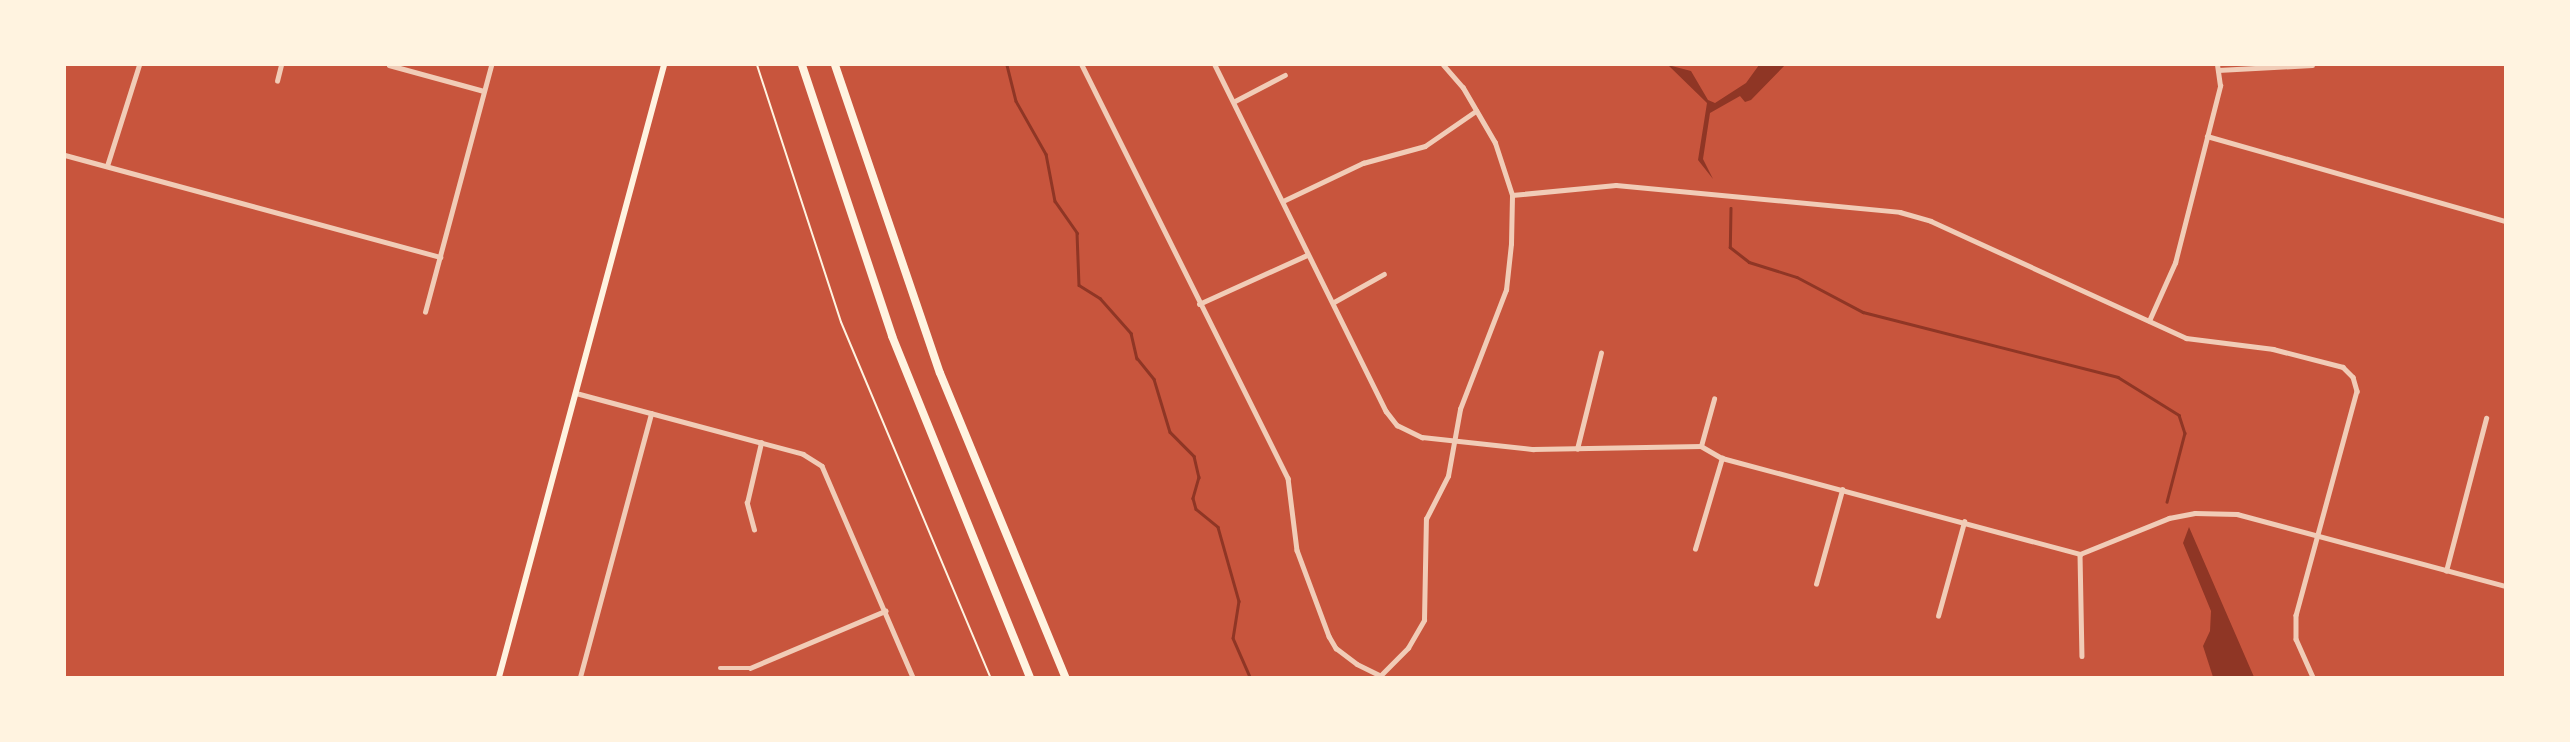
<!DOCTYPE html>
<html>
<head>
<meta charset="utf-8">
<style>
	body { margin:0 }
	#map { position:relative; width:2570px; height:742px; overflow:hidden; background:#c8553d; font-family:Overpass,sans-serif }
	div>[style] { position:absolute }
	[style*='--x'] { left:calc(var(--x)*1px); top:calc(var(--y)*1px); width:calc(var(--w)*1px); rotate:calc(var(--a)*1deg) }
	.water>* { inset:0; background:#8f3625 }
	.stream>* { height:2.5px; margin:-1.25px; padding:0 1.25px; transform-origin:1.25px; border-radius:1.25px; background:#8f3625 }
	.path>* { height:2px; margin:-1px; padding:0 1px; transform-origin:1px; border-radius:1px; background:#fff3e0 }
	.minor>* { height:4.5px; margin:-2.25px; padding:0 2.25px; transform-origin:2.25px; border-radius:2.25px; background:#f1ccb7 }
	.secondary>* { height:6px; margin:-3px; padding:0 3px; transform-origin:3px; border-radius:3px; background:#fff3e0 }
	.motorway>* { height:8px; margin:-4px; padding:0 4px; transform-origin:4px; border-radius:4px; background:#fff3e0 }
	span { translate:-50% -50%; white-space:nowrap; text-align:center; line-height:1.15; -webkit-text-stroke:6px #fff3e0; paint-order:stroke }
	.frame { position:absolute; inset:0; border:66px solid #fff3e0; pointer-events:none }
</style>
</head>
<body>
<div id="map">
	<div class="water">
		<div style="clip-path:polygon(1668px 65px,1691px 71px,1708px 100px,1715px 103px,1746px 83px,1759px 65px,1785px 65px,1751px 100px,1745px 102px,1740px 96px,1710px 113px,1703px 159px,1713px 179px,1698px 160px,1707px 103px)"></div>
		<div style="clip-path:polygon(2189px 527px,2254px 677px,2213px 677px,2203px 646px,2210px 631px,2211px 611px,2183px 543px)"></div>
	</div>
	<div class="stream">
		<div style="--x:1007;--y:65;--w:37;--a:76"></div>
		<div style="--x:1016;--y:101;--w:61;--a:60.5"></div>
		<div style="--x:1046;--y:154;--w:48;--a:79.2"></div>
		<div style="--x:1055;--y:201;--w:39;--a:55"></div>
		<div style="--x:1077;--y:233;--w:52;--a:87.8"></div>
		<div style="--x:1079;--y:285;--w:25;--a:32"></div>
		<div style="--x:1100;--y:298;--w:47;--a:48.5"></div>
		<div style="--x:1131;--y:333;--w:26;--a:77"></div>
		<div style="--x:1137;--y:358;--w:27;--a:51"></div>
		<div style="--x:1154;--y:379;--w:55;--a:73.2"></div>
		<div style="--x:1170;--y:432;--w:34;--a:45"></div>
		<div style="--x:1194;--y:456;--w:22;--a:77"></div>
		<div style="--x:1199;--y:477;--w:22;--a:106"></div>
		<div style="--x:1193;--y:498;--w:11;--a:75"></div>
		<div style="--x:1196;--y:509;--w:28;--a:39"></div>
		<div style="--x:1218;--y:527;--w:77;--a:74.2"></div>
		<div style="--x:1239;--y:601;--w:37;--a:99"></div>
		<div style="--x:1233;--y:638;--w:43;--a:66.4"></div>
		<div style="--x:1731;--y:208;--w:39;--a:91"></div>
		<div style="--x:1730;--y:247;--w:24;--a:38"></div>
		<div style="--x:1749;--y:262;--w:50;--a:17.4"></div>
		<div style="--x:1797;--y:277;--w:75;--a:27.9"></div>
		<div style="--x:1863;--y:312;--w:263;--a:14.3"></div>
		<div style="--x:2118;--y:377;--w:72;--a:31.9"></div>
		<div style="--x:2179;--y:415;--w:19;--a:72"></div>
		<div style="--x:2185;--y:433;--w:71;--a:104.6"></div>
	</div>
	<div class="path">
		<div style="--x:757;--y:65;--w:270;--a:71.9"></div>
		<div style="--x:841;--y:322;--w:385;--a:67.2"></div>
	</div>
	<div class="minor">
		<div style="--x:389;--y:65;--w:98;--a:15.3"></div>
		<div style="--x:1082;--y:65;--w:462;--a:63.5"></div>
		<div style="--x:1288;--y:478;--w:73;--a:82.9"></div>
		<div style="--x:1297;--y:550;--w:92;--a:69.6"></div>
		<div style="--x:1329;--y:636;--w:14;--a:60"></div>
		<div style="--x:1336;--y:648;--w:26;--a:37"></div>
		<div style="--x:1357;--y:664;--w:25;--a:26"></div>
		<div style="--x:1215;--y:65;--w:386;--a:63.7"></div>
		<div style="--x:1386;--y:411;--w:18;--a:52"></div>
		<div style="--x:1397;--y:425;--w:28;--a:26"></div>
		<div style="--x:1422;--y:437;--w:112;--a:6.2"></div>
		<div style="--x:1533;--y:449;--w:168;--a:-1"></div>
		<div style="--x:1701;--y:446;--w:24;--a:30"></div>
		<div style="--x:1722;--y:458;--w:371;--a:15"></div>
		<div style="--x:2080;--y:554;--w:96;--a:-22"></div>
		<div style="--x:2169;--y:518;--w:26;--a:-11"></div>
		<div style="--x:2195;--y:513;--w:42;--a:1.4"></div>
		<div style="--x:2237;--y:514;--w:278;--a:15"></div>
		<div style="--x:2218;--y:70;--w:94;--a:-3"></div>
		<div style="--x:277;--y:81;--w:16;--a:-76"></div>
		<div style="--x:1235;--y:101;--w:56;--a:-27.5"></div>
		<div style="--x:2207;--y:136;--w:310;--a:15.9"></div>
		<div style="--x:65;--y:155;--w:389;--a:15.2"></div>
		<div style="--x:107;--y:166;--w:106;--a:-72.4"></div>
		<div style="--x:1512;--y:195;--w:104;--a:-5.5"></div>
		<div style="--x:1616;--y:185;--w:285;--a:5.4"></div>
		<div style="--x:1900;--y:212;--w:32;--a:16"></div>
		<div style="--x:1931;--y:221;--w:281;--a:24.6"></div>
		<div style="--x:2186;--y:338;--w:88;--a:7.2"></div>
		<div style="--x:2273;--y:349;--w:72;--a:14.4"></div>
		<div style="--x:2343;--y:367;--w:14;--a:45"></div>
		<div style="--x:2353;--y:377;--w:15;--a:74"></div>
		<div style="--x:2357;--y:391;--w:232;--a:105.2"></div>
		<div style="--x:2296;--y:615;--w:24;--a:90"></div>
		<div style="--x:2296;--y:639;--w:42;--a:65.9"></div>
		<div style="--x:1283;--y:201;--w:89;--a:-25.4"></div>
		<div style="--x:1363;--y:163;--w:64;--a:-15.3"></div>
		<div style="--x:1425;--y:146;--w:62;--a:-34.5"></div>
		<div style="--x:1334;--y:302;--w:57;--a:-29.2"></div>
		<div style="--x:1199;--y:304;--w:119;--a:-24.4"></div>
		<div style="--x:425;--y:312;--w:256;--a:-75"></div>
		<div style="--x:2149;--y:321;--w:64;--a:-65.9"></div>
		<div style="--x:2175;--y:263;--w:183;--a:-75.7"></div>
		<div style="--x:2220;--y:86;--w:21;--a:-98"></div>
		<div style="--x:576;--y:393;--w:235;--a:15"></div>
		<div style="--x:803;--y:454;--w:22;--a:32"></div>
		<div style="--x:822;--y:466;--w:230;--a:66.7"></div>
		<div style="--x:1701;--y:446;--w:49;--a:-74.5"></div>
		<div style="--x:1577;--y:449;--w:99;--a:-76"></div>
		<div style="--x:754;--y:530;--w:28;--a:-105"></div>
		<div style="--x:747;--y:503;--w:62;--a:-76.9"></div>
		<div style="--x:1695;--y:549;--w:95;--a:-73.5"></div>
		<div style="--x:2080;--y:554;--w:102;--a:88.9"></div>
		<div style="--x:2446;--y:571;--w:158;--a:-75.3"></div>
		<div style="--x:1816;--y:584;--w:98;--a:-74.5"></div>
		<div style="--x:1938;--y:616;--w:98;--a:-74.5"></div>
		<div style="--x:720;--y:668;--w:30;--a:0"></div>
		<div style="--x:750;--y:668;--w:147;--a:-22.9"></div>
		<div style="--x:580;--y:677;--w:273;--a:-74.9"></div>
		<div style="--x:1379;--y:677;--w:41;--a:-45"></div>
		<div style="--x:1408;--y:648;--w:32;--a:-60"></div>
		<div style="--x:1424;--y:620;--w:101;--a:-88.9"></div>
		<div style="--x:1426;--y:519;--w:48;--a:-62.9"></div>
		<div style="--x:1448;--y:476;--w:68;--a:-79.8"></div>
		<div style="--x:1460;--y:409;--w:128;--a:-68.9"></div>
		<div style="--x:1506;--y:290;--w:46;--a:-83.8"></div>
		<div style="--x:1511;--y:244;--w:49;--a:-88.8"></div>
		<div style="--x:1512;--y:195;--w:55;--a:-108.1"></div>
		<div style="--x:1495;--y:143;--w:64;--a:-120.2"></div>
		<div style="--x:1463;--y:88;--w:30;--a:-131"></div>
	</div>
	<div class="secondary">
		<div style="--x:499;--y:677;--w:634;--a:-74.91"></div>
	</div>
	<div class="motorway">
		<div style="--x:802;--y:65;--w:286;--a:71.6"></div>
		<div style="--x:892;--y:336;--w:368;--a:68"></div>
		<div style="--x:835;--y:65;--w:325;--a:71.2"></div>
		<div style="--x:940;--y:373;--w:329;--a:67.6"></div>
	</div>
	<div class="frame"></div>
</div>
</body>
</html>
